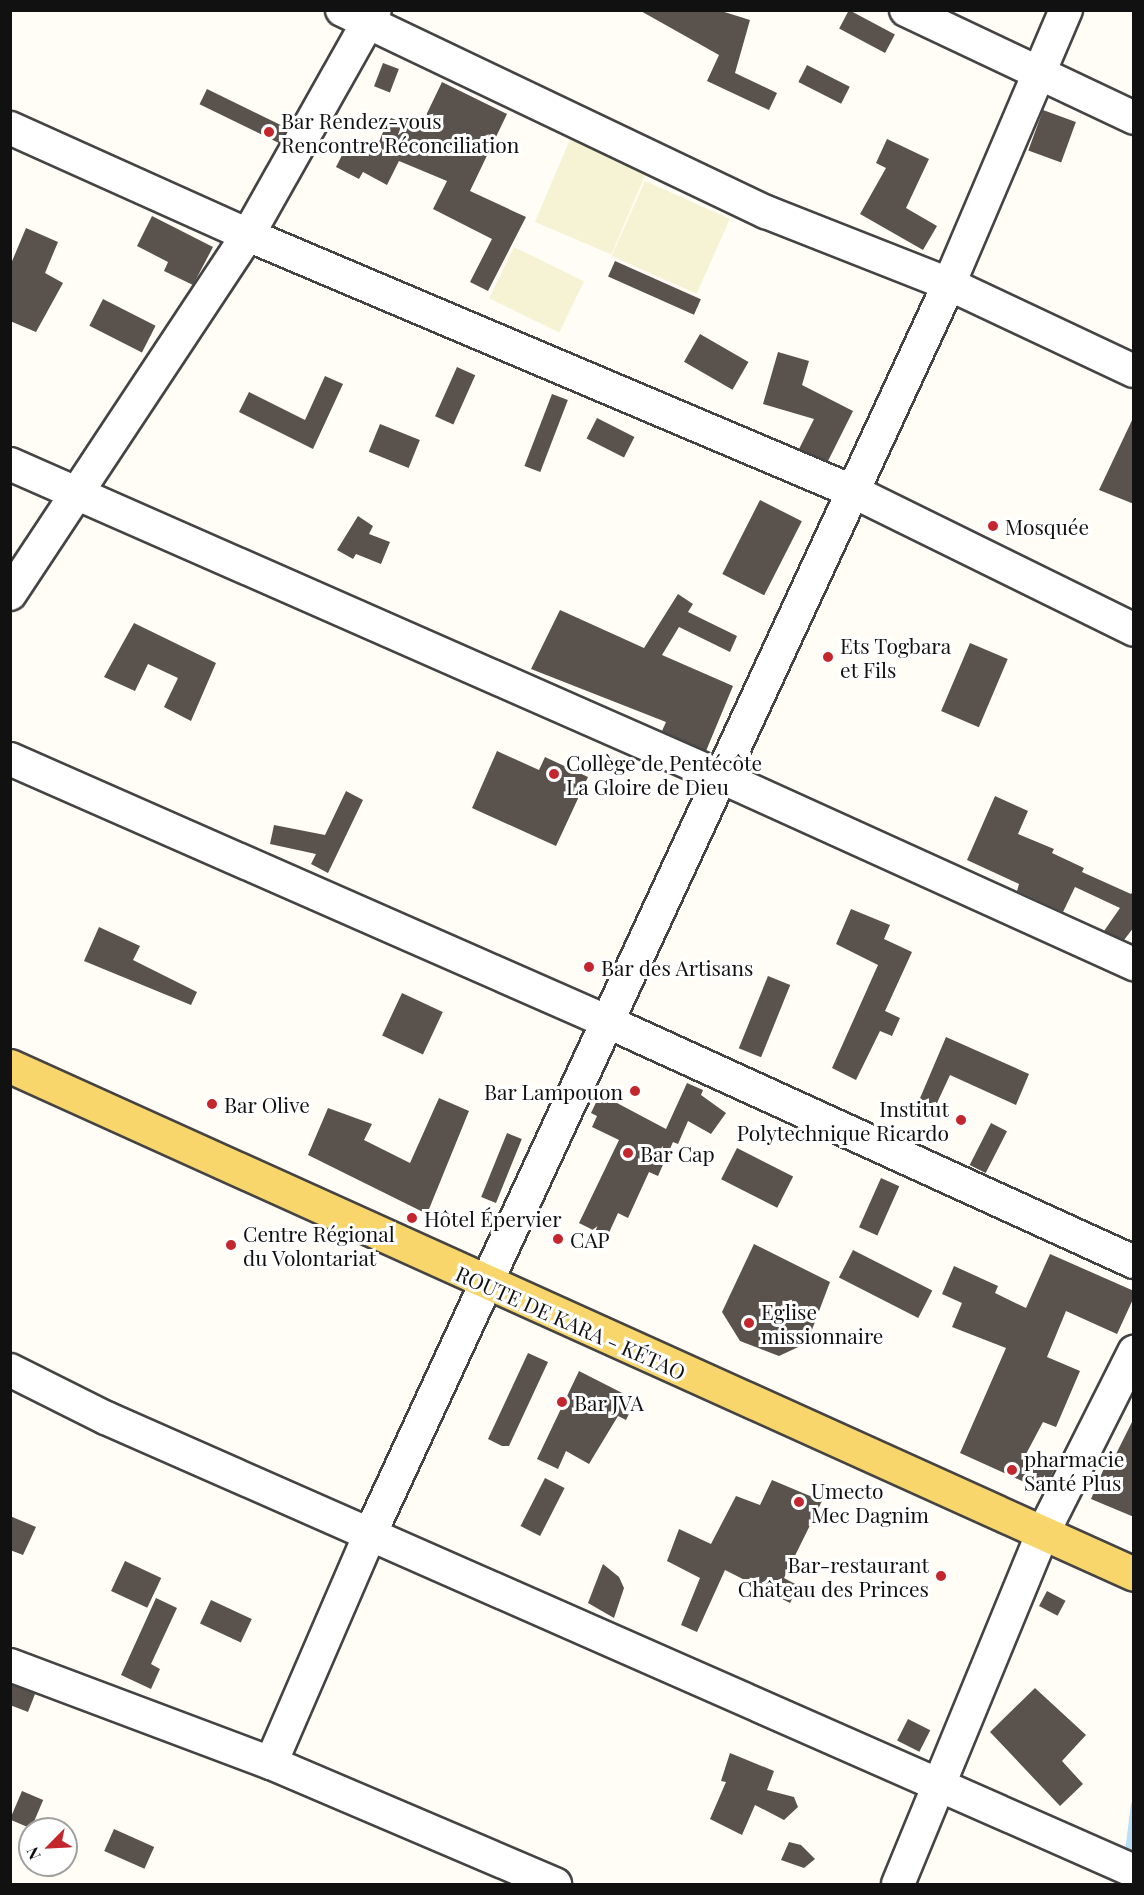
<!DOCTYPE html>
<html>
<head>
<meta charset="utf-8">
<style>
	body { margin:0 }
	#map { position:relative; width:1144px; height:1895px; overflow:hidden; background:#fffdf5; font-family:"Playfair Display",serif }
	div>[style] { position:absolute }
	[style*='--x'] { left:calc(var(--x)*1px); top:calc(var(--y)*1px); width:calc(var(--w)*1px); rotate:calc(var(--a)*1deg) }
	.farmland>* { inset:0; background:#f6f3d4; transform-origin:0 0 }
	.stream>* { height:7px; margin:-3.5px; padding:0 3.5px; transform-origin:3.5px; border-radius:3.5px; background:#b9e0f7 }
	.building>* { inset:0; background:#5a524d; transform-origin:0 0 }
	.roads { filter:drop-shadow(2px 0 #444) drop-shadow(-2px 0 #444) drop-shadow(0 2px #444) drop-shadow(0 -2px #444) }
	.minor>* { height:32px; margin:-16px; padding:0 16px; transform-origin:16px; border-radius:16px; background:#fff }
	.major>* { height:33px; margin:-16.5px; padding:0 16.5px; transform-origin:16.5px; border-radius:16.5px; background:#f9d66b }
	.dots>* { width:16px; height:16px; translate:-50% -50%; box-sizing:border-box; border:3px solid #fff; border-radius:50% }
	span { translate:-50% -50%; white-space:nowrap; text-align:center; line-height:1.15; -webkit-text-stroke:6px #fff; paint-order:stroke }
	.poi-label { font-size:21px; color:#111 }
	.left { translate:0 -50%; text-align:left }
	.right { translate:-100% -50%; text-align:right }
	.street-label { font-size:21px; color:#111 }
	.frame { position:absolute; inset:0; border:12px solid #111; pointer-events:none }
	.north { position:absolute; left:18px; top:1817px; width:60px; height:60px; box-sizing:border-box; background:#fff; border:2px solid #a0a0a0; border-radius:50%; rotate:246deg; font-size:16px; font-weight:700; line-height:24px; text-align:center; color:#111 }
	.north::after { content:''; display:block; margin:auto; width:21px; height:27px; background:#c4262e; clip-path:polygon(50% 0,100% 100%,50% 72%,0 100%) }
</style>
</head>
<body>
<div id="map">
	<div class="farmland">
		<div style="left:574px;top:130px;width:83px;height:100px;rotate:23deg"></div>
		<div style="left:645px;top:181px;width:93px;height:82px;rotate:24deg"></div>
		<div style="left:514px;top:247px;width:78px;height:57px;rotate:26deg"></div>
	</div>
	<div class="stream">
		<div style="--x:1127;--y:1858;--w:54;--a:-82.6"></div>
	</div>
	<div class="building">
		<div style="clip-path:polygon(639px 10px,718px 10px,750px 20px,735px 73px,777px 93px,769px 110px,707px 81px,719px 55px)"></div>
		<div style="left:849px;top:10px;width:52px;height:21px;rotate:28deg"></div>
		<div style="left:383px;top:63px;width:17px;height:25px;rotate:21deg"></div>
		<div style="left:807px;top:65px;width:48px;height:19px;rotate:27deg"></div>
		<div style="clip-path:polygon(442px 82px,507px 114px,470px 191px,526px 217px,488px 291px,470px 282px,492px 239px,433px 209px,447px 181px,399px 161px,387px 185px,363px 172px,359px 179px,336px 167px,350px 139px,375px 152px,389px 117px,419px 130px)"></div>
		<div style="left:207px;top:89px;width:90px;height:17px;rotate:26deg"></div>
		<div style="left:1043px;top:110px;width:35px;height:43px;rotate:20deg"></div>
		<div style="clip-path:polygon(887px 139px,929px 159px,906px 208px,937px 226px,923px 250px,860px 214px,886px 168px,876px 163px)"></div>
		<div style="clip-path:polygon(152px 216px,213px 247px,193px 285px,164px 271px,168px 262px,137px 246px)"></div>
		<div style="clip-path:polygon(26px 228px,58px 242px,45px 273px,63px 283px,36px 332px,10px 321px,10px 266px)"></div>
		<div style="left:615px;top:261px;width:94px;height:17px;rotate:24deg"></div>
		<div style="left:103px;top:299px;width:59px;height:30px;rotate:27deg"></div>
		<div style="left:700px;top:334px;width:56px;height:32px;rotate:30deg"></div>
		<div style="clip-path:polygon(778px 352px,809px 361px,802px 385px,853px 411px,828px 461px,799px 449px,814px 419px,763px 404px)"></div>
		<div style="left:457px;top:367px;width:20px;height:54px;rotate:24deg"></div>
		<div style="clip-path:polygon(325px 376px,343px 384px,313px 449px,239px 412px,249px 392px,305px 420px)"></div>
		<div style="left:552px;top:394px;width:17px;height:77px;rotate:21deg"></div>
		<div style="clip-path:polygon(1134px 416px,1134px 504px,1099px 490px)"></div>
		<div style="left:597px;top:418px;width:42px;height:23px;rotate:27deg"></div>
		<div style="left:380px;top:424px;width:43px;height:30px;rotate:22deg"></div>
		<div style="left:760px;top:500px;width:47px;height:83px;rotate:27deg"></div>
		<div style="clip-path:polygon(358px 516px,373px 526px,369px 534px,390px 542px,381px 564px,356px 554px,353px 559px,337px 550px)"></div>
		<div style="clip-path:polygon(678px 594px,693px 604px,688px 612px,737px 636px,730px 652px,679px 627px,662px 655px,733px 686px,706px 751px,662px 731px,666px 722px,531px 669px,560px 610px,644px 648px)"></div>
		<div style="clip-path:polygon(134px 623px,216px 663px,191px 721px,164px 707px,178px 678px,148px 664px,135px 691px,104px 677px)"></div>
		<div style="left:970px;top:643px;width:41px;height:74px;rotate:23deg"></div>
		<div style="clip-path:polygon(497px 751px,539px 770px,545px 757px,588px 777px,556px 846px,472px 808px)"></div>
		<div style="clip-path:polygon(346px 791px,363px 800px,328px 873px,311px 864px,316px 854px,270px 844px,274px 825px,325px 835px)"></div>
		<div style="clip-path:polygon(995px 796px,1028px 811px,1018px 834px,1054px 849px,1052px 853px,1084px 868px,1082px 872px,1131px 894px,1134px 890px,1134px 927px,1124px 940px,1104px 931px,1120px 908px,1075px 887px,1063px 912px,1017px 891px,1019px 884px,967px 860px)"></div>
		<div style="clip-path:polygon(851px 909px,890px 925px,884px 939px,912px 952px,885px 1011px,900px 1018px,892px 1036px,880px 1031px,856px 1080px,832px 1068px,878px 965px,836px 944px)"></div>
		<div style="clip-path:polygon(99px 927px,140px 946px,133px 960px,197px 992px,191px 1005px,84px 961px)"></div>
		<div style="left:768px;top:976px;width:24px;height:78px;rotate:22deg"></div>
		<div style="left:402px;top:993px;width:45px;height:47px;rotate:25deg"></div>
		<div style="clip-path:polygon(946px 1037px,1029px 1074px,1016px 1105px,950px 1075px,931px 1116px,915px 1110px)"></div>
		<div style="clip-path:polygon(687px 1083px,703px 1090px,701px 1095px,726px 1113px,711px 1134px,688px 1121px,678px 1144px,673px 1142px,658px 1176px,649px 1172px,628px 1218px,618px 1213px,607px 1237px,579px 1223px,619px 1140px,592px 1127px,597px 1116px,591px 1113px,600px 1094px,666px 1129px)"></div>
		<div style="clip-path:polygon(439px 1098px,469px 1111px,427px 1214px,308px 1155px,328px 1108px,372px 1124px,364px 1140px,410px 1163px)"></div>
		<div style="left:991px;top:1123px;width:18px;height:47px;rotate:27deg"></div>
		<div style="left:507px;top:1133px;width:16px;height:69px;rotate:22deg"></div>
		<div style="left:737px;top:1148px;width:63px;height:35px;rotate:27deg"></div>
		<div style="left:881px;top:1178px;width:20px;height:54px;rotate:24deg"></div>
		<div style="clip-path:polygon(754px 1244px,830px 1282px,807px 1343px,779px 1356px,740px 1341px,722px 1312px)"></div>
		<div style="left:853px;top:1250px;width:89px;height:31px;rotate:27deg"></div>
		<div style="clip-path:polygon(1050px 1254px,1134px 1291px,1134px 1297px,1117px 1334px,1066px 1311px,1047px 1357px,1080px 1371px,1056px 1427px,1043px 1422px,1025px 1456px,1054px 1469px,1044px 1491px,960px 1453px,1006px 1348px,952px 1327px,962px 1303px,942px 1294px,954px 1266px,998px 1286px,995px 1293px,1026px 1308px)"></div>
		<div style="clip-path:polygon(528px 1353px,548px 1362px,509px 1446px,502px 1446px,488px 1439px)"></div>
		<div style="clip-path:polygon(579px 1371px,636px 1400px,626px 1420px,618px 1416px,589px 1464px,566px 1451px,558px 1469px,537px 1459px)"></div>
		<div style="clip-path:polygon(1134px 1418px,1134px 1517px,1091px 1499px,1110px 1454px,1115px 1456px)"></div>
		<div style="left:545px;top:1478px;width:22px;height:54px;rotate:27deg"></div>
		<div style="clip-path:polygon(772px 1480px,822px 1501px,784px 1578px,799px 1586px,790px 1603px,725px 1570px,697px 1632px,681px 1625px,700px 1578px,667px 1561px,679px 1529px,711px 1544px,736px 1496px,760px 1505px)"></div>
		<div style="clip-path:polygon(10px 1516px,36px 1527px,23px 1555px,10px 1550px)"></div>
		<div style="left:125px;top:1561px;width:40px;height:33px;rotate:25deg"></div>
		<div style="clip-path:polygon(603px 1564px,619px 1577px,624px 1588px,614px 1618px,588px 1603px)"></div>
		<div style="left:1047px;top:1591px;width:21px;height:17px;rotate:28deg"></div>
		<div style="clip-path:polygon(156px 1598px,177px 1608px,151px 1664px,160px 1669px,151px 1689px,121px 1675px)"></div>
		<div style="left:211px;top:1600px;width:45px;height:26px;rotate:25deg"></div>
		<div style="clip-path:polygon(10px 1684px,35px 1694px,28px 1712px,10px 1705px)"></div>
		<div style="clip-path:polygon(1035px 1688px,1086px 1735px,1062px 1761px,1083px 1784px,1060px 1806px,990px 1732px)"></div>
		<div style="left:908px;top:1719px;width:25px;height:24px;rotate:27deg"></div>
		<div style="clip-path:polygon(730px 1753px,774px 1771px,767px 1790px,794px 1797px,798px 1807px,784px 1820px,755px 1805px,742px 1835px,710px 1819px,726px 1782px,721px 1781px)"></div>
		<div style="left:22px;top:1791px;width:23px;height:31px;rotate:23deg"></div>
		<div style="left:114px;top:1829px;width:44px;height:24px;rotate:24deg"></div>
		<div style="clip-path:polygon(789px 1842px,801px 1845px,815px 1859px,804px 1868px,781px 1860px)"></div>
	</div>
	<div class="roads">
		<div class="minor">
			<div style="--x:342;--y:10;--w:470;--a:25.5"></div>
			<div style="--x:766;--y:212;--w:197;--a:21.5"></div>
			<div style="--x:949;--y:284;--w:204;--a:25.2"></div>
			<div style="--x:906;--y:10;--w:252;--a:25.3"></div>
			<div style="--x:10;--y:128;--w:261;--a:24.2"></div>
			<div style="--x:248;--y:235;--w:656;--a:22.97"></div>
			<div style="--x:852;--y:491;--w:314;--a:26.2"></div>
			<div style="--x:10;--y:464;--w:775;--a:23.75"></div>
			<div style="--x:719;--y:776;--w:456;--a:24.4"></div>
			<div style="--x:10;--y:594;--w:431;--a:-56.5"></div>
			<div style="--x:248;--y:235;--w:258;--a:-60.6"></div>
			<div style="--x:10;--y:759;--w:653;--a:23.74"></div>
			<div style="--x:608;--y:1022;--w:578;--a:24.53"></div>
			<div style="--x:10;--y:1370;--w:107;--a:26.6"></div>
			<div style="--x:106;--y:1418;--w:1123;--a:23.78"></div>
			<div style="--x:10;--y:1665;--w:279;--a:20.6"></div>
			<div style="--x:271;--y:1763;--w:309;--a:23.1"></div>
			<div style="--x:271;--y:1763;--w:252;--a:-66.6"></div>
			<div style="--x:371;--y:1532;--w:1375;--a:-65.15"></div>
			<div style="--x:949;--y:284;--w:298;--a:-66.9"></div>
			<div style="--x:898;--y:1884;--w:380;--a:-67.6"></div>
			<div style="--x:1043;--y:1533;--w:203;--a:-63.3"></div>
		</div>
		<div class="major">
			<div style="--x:10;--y:1066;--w:1233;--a:24.32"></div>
		</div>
	</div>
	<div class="dots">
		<div style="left:269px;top:132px;background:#c4262e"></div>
		<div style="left:993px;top:526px;background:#c4262e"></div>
		<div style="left:828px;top:657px;background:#c4262e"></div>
		<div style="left:554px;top:774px;background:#c4262e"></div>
		<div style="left:589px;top:967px;background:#c4262e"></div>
		<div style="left:635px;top:1091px;background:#c4262e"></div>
		<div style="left:212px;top:1104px;background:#c4262e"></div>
		<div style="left:961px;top:1120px;background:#c4262e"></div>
		<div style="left:628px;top:1153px;background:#c4262e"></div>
		<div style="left:412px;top:1218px;background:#c4262e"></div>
		<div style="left:558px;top:1239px;background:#c4262e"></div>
		<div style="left:231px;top:1245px;background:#c4262e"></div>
		<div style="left:749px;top:1323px;background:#c4262e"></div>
		<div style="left:562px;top:1402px;background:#c4262e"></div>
		<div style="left:1012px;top:1470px;background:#c4262e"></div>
		<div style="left:799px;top:1502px;background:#c4262e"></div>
		<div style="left:941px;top:1576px;background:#c4262e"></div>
	</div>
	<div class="poi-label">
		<span class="left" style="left:281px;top:132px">Bar Rendez-vous<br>Rencontre Réconciliation</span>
		<span class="left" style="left:1005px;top:526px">Mosquée</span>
		<span class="left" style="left:840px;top:657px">Ets Togbara<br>et Fils</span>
		<span class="left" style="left:566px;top:774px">Collège de Pentécôte<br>La Gloire de Dieu</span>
		<span class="left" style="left:601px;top:967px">Bar des Artisans</span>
		<span class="right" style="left:623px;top:1091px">Bar Lampouon</span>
		<span class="left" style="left:224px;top:1104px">Bar Olive</span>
		<span class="right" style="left:949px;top:1120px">Institut<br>Polytechnique Ricardo</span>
		<span class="left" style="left:640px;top:1153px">Bar Cap</span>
		<span class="left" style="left:424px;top:1218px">Hôtel Épervier</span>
		<span class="left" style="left:243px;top:1245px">Centre Régional<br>du Volontariat</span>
		<span class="left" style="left:570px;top:1239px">CAP</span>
		<span class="left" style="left:761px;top:1323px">Eglise<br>missionnaire</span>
		<span class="left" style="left:574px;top:1402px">Bar JVA</span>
		<span class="left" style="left:1024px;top:1470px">pharmacie<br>Santé Plus</span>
		<span class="left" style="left:811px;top:1502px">Umecto<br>Mec Dagnim</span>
		<span class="right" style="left:929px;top:1576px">Bar-restaurant<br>Château des Princes</span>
	</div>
	<div class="street-label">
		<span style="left:571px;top:1322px;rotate:24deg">ROUTE DE KARA - KÉTAO</span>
	</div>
	<div class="frame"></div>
	<div class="north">N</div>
</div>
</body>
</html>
